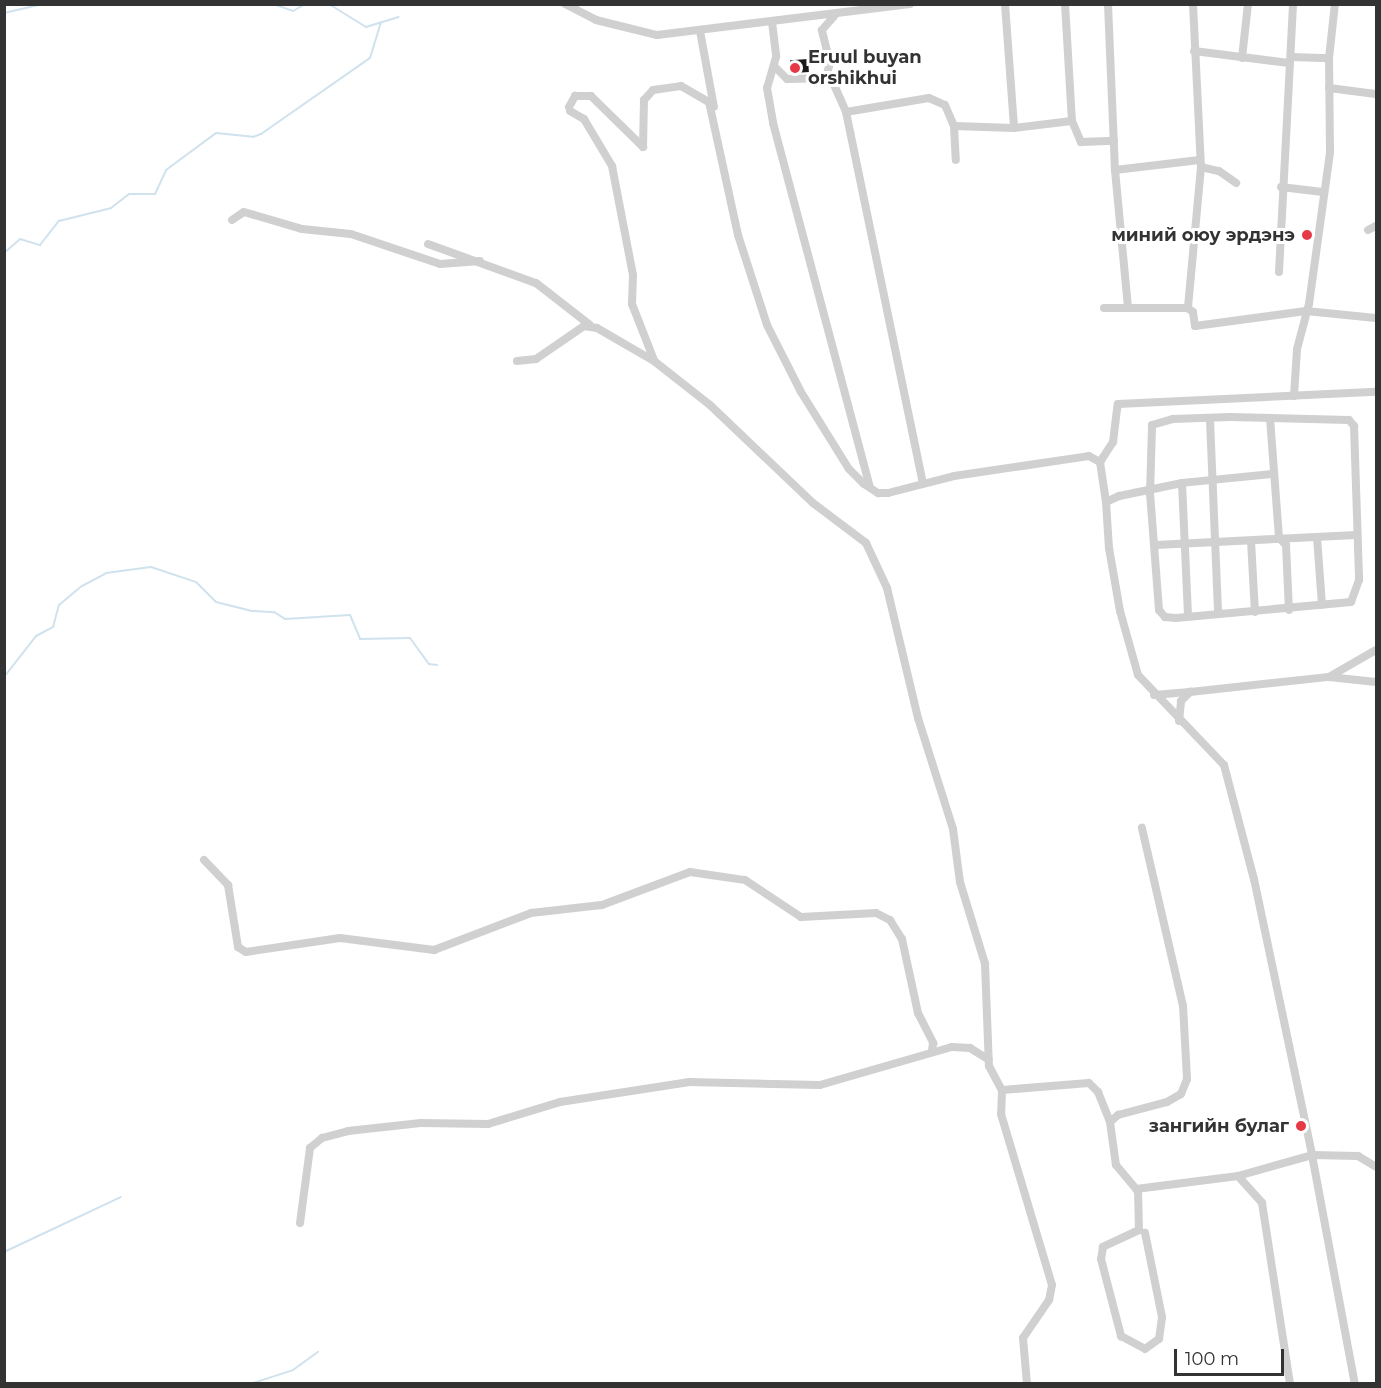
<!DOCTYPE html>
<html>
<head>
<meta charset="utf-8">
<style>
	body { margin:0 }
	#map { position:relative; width:1381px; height:1388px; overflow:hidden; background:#fff; font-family:Montserrat,sans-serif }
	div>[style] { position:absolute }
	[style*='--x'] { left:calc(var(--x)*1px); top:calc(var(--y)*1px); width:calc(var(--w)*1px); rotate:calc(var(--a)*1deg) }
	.stream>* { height:2px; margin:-1px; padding:0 1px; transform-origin:1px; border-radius:1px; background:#cfe2ee }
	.building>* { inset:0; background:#1a1a1a; transform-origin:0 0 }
	.minor>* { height:8px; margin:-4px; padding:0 4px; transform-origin:4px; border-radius:4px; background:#d0d0d0 }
	.dots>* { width:16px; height:16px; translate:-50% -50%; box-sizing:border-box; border:3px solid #fff; border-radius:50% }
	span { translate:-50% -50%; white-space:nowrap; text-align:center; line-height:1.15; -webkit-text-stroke:6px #fff; paint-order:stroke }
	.poi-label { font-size:18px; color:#333; font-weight:700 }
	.left { translate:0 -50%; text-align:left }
	.right { translate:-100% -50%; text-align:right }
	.frame { position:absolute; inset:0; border:6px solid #333; pointer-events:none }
	.scale { position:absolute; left:1174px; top:1349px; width:110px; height:27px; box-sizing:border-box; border:3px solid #333; border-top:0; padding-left:8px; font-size:18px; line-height:21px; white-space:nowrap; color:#333; -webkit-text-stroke:4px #fff; paint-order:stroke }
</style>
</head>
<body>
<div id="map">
	<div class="stream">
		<div style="--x:273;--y:4;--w:21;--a:19"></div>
		<div style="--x:293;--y:11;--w:14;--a:-30"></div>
		<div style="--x:329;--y:4;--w:44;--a:31.9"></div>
		<div style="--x:366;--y:27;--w:34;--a:-17"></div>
		<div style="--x:4;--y:13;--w:39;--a:-13"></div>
		<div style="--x:4;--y:253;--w:21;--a:-41"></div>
		<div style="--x:20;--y:239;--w:21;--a:17"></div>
		<div style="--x:40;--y:245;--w:31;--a:-52"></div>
		<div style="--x:59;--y:221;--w:54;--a:-14"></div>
		<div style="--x:111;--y:208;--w:23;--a:-38"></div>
		<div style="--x:129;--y:194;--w:26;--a:0"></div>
		<div style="--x:155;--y:194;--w:26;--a:-65"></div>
		<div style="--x:166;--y:170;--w:62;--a:-36.5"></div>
		<div style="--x:216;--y:133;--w:37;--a:6"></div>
		<div style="--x:253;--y:137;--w:9;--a:-21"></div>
		<div style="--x:261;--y:134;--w:133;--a:-34.9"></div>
		<div style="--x:370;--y:58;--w:37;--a:-73"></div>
		<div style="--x:4;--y:677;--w:52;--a:-52"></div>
		<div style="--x:36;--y:636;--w:19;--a:-28"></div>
		<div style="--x:53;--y:627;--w:23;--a:-75"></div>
		<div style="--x:59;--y:605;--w:30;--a:-40"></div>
		<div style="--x:82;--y:586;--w:27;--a:-28"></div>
		<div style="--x:106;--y:573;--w:45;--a:-7.6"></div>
		<div style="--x:151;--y:567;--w:47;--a:18.4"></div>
		<div style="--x:196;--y:582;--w:28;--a:45"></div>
		<div style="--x:216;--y:602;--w:37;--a:14"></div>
		<div style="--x:252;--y:611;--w:22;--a:3"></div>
		<div style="--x:274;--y:612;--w:13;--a:32"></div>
		<div style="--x:285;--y:619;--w:65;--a:-3.5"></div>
		<div style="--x:350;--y:615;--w:26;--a:67"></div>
		<div style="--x:360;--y:639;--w:50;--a:-1.1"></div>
		<div style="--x:410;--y:638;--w:32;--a:54"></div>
		<div style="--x:429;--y:664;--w:8;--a:7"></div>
		<div style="--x:4;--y:1252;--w:129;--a:-25.2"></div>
		<div style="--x:250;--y:1384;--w:45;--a:-18"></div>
		<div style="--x:293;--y:1370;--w:31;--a:-36"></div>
	</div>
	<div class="building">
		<div style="left:808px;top:59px;width:13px;height:18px;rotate:86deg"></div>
	</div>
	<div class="minor">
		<div style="--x:565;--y:4;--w:35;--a:27"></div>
		<div style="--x:596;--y:20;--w:63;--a:13.8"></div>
		<div style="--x:657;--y:35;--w:255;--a:-7"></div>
		<div style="--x:1005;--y:4;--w:124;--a:85.8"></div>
		<div style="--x:1065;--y:4;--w:117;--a:86.6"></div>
		<div style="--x:1108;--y:4;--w:166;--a:87.6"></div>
		<div style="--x:1115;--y:170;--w:138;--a:84.6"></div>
		<div style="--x:1193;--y:4;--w:163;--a:87.2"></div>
		<div style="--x:1201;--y:167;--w:142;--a:95.3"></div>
		<div style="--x:1188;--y:308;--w:6;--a:39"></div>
		<div style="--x:1193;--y:312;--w:14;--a:82"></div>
		<div style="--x:1195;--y:326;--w:112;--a:-7.7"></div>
		<div style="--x:1306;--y:311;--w:70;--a:5.7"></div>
		<div style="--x:772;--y:22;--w:35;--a:83"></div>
		<div style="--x:776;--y:57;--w:32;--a:106"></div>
		<div style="--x:767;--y:88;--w:36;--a:80"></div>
		<div style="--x:773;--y:123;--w:377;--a:75.1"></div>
		<div style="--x:700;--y:31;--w:77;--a:79.6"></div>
		<div style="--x:1194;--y:51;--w:96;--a:7.2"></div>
		<div style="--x:1291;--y:57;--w:38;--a:2"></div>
		<div style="--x:1242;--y:58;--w:54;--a:-83.7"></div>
		<div style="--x:775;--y:67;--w:17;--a:45"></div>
		<div style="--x:787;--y:79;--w:44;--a:-1.3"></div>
		<div style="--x:831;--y:78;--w:37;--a:66"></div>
		<div style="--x:846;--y:112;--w:379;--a:78.3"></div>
		<div style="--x:826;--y:77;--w:15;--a:-74"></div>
		<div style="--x:830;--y:63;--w:34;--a:-104"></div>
		<div style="--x:822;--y:30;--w:18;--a:-49"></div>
		<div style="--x:1329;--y:88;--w:47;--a:7.3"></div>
		<div style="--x:569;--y:107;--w:13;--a:-61"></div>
		<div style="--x:575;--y:96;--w:16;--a:0"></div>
		<div style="--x:591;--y:96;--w:73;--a:44.4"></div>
		<div style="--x:643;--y:147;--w:47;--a:-88.8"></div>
		<div style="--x:644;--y:100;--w:13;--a:-48"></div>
		<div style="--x:653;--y:90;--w:28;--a:-8"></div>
		<div style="--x:681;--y:86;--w:32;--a:30"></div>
		<div style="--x:709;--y:102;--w:136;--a:77.7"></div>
		<div style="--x:738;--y:235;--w:95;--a:72.1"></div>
		<div style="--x:767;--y:325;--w:75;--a:63.1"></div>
		<div style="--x:801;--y:392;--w:91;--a:58.1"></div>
		<div style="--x:849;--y:469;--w:21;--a:45"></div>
		<div style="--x:864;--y:484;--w:17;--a:33"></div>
		<div style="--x:878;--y:493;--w:10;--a:0"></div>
		<div style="--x:888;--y:493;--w:68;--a:-14.4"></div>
		<div style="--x:954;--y:476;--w:136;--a:-8.4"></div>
		<div style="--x:1089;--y:456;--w:13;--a:29"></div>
		<div style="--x:1100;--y:462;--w:40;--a:81.5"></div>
		<div style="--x:570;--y:111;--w:16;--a:30"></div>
		<div style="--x:584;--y:119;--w:55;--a:59.2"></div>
		<div style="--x:612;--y:166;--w:111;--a:79.1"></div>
		<div style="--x:633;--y:275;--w:29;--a:92"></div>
		<div style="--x:632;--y:304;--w:60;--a:68.6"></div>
		<div style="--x:846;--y:112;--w:84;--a:-9.6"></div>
		<div style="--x:929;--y:98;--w:17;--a:24"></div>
		<div style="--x:945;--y:105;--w:23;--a:67"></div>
		<div style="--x:954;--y:126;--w:60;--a:1.9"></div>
		<div style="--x:1014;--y:128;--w:58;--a:-6.9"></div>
		<div style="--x:1072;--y:121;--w:23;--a:67"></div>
		<div style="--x:1081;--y:142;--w:33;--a:-2"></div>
		<div style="--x:954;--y:126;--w:34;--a:87"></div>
		<div style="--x:1201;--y:167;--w:18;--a:13"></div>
		<div style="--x:1219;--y:171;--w:21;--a:35"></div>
		<div style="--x:1115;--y:170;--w:85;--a:-6.8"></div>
		<div style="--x:1281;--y:187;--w:42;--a:6.8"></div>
		<div style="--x:232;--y:220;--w:14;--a:-34"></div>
		<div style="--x:244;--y:212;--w:60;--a:16.3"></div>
		<div style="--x:302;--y:229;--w:49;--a:5.8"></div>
		<div style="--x:351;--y:234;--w:94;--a:18.6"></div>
		<div style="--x:440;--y:264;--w:40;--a:-4.3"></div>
		<div style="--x:1368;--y:230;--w:9;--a:-27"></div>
		<div style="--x:428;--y:244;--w:115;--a:19.9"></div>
		<div style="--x:536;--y:283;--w:68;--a:37.9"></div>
		<div style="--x:1279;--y:272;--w:268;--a:-87"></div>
		<div style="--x:1104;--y:308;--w:84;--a:0"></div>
		<div style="--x:517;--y:361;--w:19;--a:-6"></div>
		<div style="--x:536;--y:359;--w:58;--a:-34.5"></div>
		<div style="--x:584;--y:326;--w:13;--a:9"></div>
		<div style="--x:597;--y:328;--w:66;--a:30.1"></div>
		<div style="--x:654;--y:361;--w:71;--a:38.2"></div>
		<div style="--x:710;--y:405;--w:142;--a:43.6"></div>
		<div style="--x:813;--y:503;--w:66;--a:37"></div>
		<div style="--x:866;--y:543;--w:50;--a:65"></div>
		<div style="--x:887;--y:588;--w:134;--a:76.6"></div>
		<div style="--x:918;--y:718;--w:116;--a:72.5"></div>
		<div style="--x:953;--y:829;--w:53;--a:82.5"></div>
		<div style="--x:960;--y:882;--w:86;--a:73"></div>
		<div style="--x:985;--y:964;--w:102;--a:87.8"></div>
		<div style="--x:989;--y:1066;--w:27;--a:62"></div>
		<div style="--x:1294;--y:396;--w:47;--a:-86.3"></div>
		<div style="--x:1297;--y:349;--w:47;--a:-75.1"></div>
		<div style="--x:1309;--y:304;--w:153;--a:-82.1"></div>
		<div style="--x:1330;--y:152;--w:94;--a:-90.6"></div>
		<div style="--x:1329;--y:58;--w:54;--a:-83.7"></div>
		<div style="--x:1230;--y:417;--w:119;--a:1.4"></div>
		<div style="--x:1349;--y:420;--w:8;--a:50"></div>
		<div style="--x:1354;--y:426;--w:154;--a:88.1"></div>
		<div style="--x:1359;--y:580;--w:23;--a:110"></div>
		<div style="--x:1351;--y:602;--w:176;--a:174.8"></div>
		<div style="--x:1176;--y:618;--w:11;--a:-175"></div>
		<div style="--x:1165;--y:617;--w:9;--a:-131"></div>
		<div style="--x:1159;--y:610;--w:116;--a:-94.4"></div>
		<div style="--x:1150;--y:494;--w:69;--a:-88.3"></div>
		<div style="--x:1152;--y:425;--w:22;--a:-16"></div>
		<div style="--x:1173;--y:419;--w:57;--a:-2"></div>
		<div style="--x:1270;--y:418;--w:120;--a:85.7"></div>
		<div style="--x:1279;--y:538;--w:10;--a:45"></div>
		<div style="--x:1286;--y:545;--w:65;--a:87.4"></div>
		<div style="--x:1210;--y:420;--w:194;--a:87.6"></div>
		<div style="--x:1100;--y:462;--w:24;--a:-57"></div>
		<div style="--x:1113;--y:442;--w:38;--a:-83"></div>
		<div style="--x:1118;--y:404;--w:258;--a:-2.7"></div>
		<div style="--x:1273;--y:474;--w:91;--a:174.4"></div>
		<div style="--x:1182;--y:483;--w:64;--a:168.3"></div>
		<div style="--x:1119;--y:496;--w:14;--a:155"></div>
		<div style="--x:1106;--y:502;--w:46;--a:86.3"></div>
		<div style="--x:1109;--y:548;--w:64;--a:80.1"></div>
		<div style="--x:1120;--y:611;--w:66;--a:74.3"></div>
		<div style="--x:1138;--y:675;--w:124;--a:46.3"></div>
		<div style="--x:1224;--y:765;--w:118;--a:75.3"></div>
		<div style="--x:1254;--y:879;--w:282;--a:78.1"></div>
		<div style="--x:1312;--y:1155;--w:46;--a:1.2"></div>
		<div style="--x:1358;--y:1156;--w:21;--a:31"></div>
		<div style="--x:1182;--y:483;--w:134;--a:87.4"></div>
		<div style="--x:1317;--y:537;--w:68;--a:85.8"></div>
		<div style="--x:1251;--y:541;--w:71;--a:86.8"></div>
		<div style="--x:1156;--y:545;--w:200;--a:-2.9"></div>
		<div style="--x:1329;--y:677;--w:54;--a:-29.9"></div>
		<div style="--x:1154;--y:695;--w:36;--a:-5"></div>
		<div style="--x:1179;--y:721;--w:20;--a:-84"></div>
		<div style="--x:1181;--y:701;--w:13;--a:-45"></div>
		<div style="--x:1190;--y:692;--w:140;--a:-6.2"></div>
		<div style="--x:1329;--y:677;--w:47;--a:6.1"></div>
		<div style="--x:204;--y:860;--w:35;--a:46"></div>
		<div style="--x:228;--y:885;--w:63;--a:80.8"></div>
		<div style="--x:238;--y:947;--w:9;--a:32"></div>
		<div style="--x:246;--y:952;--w:95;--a:-8.5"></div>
		<div style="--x:340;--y:938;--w:95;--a:7.3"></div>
		<div style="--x:434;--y:950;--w:104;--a:-20.9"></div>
		<div style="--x:531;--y:913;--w:71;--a:-6.4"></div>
		<div style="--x:602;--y:905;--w:94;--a:-20.6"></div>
		<div style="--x:690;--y:872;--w:56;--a:8.3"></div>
		<div style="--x:745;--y:880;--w:67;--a:33.5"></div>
		<div style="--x:801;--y:917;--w:75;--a:-3.1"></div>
		<div style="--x:876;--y:913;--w:16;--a:27"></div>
		<div style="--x:890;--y:920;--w:22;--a:58"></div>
		<div style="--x:902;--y:939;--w:76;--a:77.8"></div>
		<div style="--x:918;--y:1013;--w:34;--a:63"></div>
		<div style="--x:933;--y:1043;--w:7;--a:98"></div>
		<div style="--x:1002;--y:1090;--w:87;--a:-4.6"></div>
		<div style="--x:1089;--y:1083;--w:13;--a:45"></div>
		<div style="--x:1098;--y:1092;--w:32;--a:68"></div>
		<div style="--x:1110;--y:1122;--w:43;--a:82.1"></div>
		<div style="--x:1116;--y:1165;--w:31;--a:50"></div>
		<div style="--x:1136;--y:1189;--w:103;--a:-7.3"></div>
		<div style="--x:1238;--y:1176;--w:77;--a:-15.8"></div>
		<div style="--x:1312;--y:1155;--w:233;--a:79.4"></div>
		<div style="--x:1002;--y:1090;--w:24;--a:92"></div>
		<div style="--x:1001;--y:1114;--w:178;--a:73.4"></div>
		<div style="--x:1052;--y:1285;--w:15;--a:101"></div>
		<div style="--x:1049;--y:1300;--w:46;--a:124.4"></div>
		<div style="--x:1023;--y:1338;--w:46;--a:85"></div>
		<div style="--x:1110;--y:1122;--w:11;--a:-41"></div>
		<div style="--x:1118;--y:1115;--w:51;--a:-14.9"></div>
		<div style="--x:1167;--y:1102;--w:16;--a:-30"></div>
		<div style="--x:1181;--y:1094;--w:16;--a:-68"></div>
		<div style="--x:1187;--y:1079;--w:73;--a:-93.1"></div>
		<div style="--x:1183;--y:1006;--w:183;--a:-103"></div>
		<div style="--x:1238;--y:1176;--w:36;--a:48"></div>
		<div style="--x:1262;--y:1203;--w:183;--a:81.2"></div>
		<div style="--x:1138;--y:1190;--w:40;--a:88.6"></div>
		<div style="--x:1139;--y:1230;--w:40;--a:155"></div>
		<div style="--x:1103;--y:1247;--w:12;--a:99"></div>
		<div style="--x:1101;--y:1259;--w:80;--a:75.4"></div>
		<div style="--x:1121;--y:1336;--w:27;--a:28"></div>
		<div style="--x:1145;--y:1349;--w:17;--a:-36"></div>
		<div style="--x:1159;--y:1339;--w:22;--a:-82"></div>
		<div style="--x:1162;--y:1317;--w:86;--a:-101.4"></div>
		<div style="--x:300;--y:1223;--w:76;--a:-82.4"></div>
		<div style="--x:310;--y:1148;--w:16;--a:-40"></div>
		<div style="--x:322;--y:1138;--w:27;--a:-15"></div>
		<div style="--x:348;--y:1131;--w:73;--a:-6.3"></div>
		<div style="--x:421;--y:1123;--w:67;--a:0.9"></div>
		<div style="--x:488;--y:1124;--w:75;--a:-17"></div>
		<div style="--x:560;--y:1102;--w:131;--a:-8.8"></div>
		<div style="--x:689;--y:1082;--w:131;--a:1.3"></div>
		<div style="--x:820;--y:1085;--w:137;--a:-16.1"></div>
		<div style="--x:952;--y:1047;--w:18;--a:3"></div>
		<div style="--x:970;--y:1048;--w:22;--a:32"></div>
	</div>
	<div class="dots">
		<div style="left:795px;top:68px;background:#e63946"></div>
		<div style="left:1307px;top:235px;background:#e63946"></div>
		<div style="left:1301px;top:1126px;background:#e63946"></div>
	</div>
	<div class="poi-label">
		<span class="left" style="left:808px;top:68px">Eruul buyan<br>orshikhui</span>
		<span class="right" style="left:1295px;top:235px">миний оюу эрдэнэ</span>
		<span class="right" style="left:1289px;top:1126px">зангийн булаг</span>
	</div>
	<div class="frame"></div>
	<div class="scale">100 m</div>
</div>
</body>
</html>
